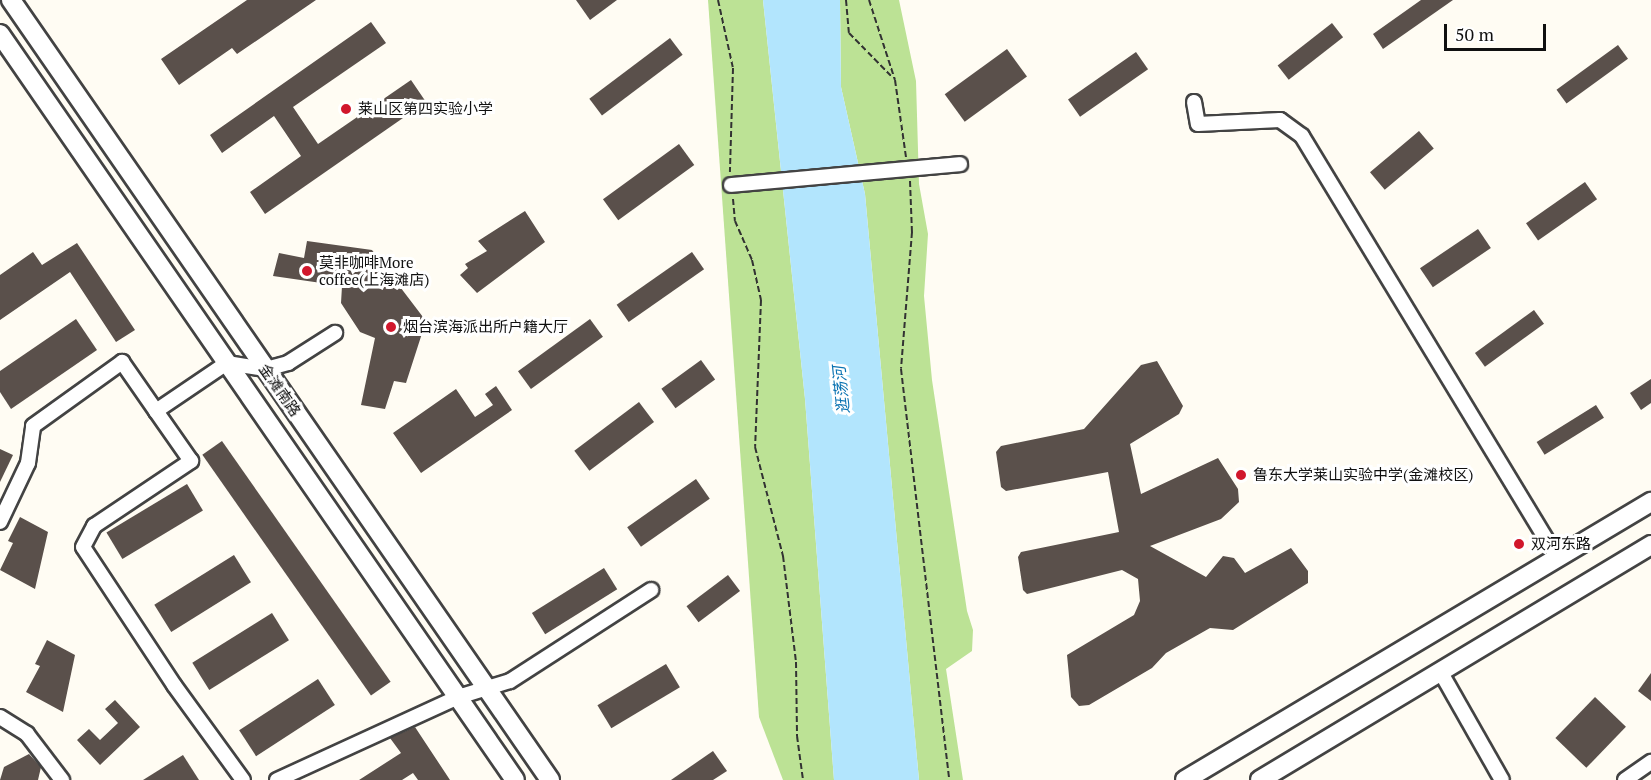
<!DOCTYPE html>
<html>
<head>
<meta charset="utf-8">
<style>
	body { margin:0 }
	#map { position:relative; width:1651px; height:780px; overflow:hidden; background:#fffcf3; font-family:"PT Serif","Noto Sans SC",serif }
	div>[style] { position:absolute }
	[style*='--x'] { left:calc(var(--x)*1px); top:calc(var(--y)*1px); width:calc(var(--w)*1px); rotate:calc(var(--a)*1deg) }
	.forest>* { inset:0; background:#bce295 }
	.water>* { inset:0; background:#b2e5fd }
	.building>* { inset:0; background:#5a504b; transform-origin:0 0 }
	.path>* { height:2px; margin-top:-1px; transform-origin:0; background:repeating-linear-gradient(90deg,#323232 0 6px,transparent 0 9px) }
	.roads { filter:drop-shadow(2px 0 #434343) drop-shadow(-2px 0 #434343) drop-shadow(0 2px #434343) drop-shadow(0 -2px #434343) }
	.minor>* { height:14px; margin:-7px; padding:0 7px; transform-origin:7px; border-radius:7px; background:#fff }
	.tertiary>* { height:18px; margin:-9px; padding:0 9px; transform-origin:9px; border-radius:9px; background:#fff }
	.dots>* { width:16px; height:16px; translate:-50% -50%; box-sizing:border-box; border:3px solid #fff; border-radius:50% }
	span { translate:-50% -50%; white-space:nowrap; text-align:center; line-height:1.15; -webkit-text-stroke:6px #fff; paint-order:stroke }
	.poi-label { font-size:15px; color:#101010 }
	.left { translate:0 -50%; text-align:left }
	.street-label { font-size:15px; color:#101010 }
	.water-label { font-size:16px; color:#0a73b2; font-style:italic }
	.scale { position:absolute; left:1444px; top:24px; width:102px; height:27px; box-sizing:border-box; border:3px solid #101010; border-top:0; padding-left:8px; font-size:18px; line-height:21px; white-space:nowrap; color:#101010; -webkit-text-stroke:4px #fff; paint-order:stroke }
</style>
</head>
<body>
<div id="map">
	<div class="forest">
		<div style="clip-path:polygon(708px 0,763px 0,805px 399px,834px 780px,783px 780px,759px 717px)"></div>
		<div style="clip-path:polygon(840px 0,899px 0,916px 81px,919px 184px,928px 234px,924px 296px,932px 380px,967px 611px,973px 630px,972px 651px,946px 669px,963px 780px,919px 780px,865px 194px,841px 87px)"></div>
	</div>
	<div class="water">
		<div style="clip-path:polygon(763px 0,840px 0,841px 87px,865px 194px,919px 780px,834px 780px,805px 399px)"></div>
	</div>
	<div class="building">
		<div style="clip-path:polygon(247px 0,316px 0,237px 54px,232px 48px,179px 85px,161px 59px)"></div>
		<div style="clip-path:polygon(576px 0,617px 0,590px 20px)"></div>
		<div style="clip-path:polygon(1421px 0,1453px 0,1383px 49px,1373px 34px)"></div>
		<div style="clip-path:polygon(371px 22px,386px 43px,293px 107px,318px 144px,411px 80px,426px 102px,265px 214px,250px 192px,301px 156px,274px 116px,222px 153px,210px 135px)"></div>
		<div style="left:1332px;top:23px;width:18px;height:69px;rotate:52deg"></div>
		<div style="left:670px;top:38px;width:21px;height:101px;rotate:53deg"></div>
		<div style="left:1618px;top:45px;width:17px;height:76px;rotate:54deg"></div>
		<div style="left:1007px;top:49px;width:34px;height:77px;rotate:54deg"></div>
		<div style="left:1136px;top:52px;width:21px;height:83px;rotate:55deg"></div>
		<div style="left:1419px;top:131px;width:23px;height:64px;rotate:50deg"></div>
		<div style="left:679px;top:144px;width:26px;height:94px;rotate:54deg"></div>
		<div style="left:1585px;top:182px;width:21px;height:72px;rotate:55deg"></div>
		<div style="clip-path:polygon(525px 211px,545px 242px,477px 293px,460px 275px,468px 268px,465px 264px,487px 251px,478px 241px)"></div>
		<div style="left:1478px;top:229px;width:23px;height:70px;rotate:56deg"></div>
		<div style="clip-path:polygon(307px 241px,372px 250px,426px 321px,406px 383px,394px 381px,385px 409px,361px 405px,375px 338px,360px 332px,341px 303px,342px 286px,273px 276px,279px 253px,304px 258px)"></div>
		<div style="clip-path:polygon(77px 243px,135px 330px,116px 342px,70px 272px,0 320px,0 275px,33px 252px,42px 265px)"></div>
		<div style="left:692px;top:252px;width:21px;height:92px;rotate:55deg"></div>
		<div style="left:1534px;top:310px;width:17px;height:73px;rotate:54deg"></div>
		<div style="clip-path:polygon(76px 319px,97px 350px,11px 409px,0 392px,0 371px)"></div>
		<div style="left:590px;top:319px;width:22px;height:89px;rotate:54deg"></div>
		<div style="left:701px;top:360px;width:24px;height:49px;rotate:54deg"></div>
		<div style="clip-path:polygon(1157px 361px,1183px 406px,1179px 414px,1130px 444px,1141px 494px,1218px 458px,1238px 489px,1239px 502px,1221px 519px,1150px 546px,1206px 577px,1223px 556px,1234px 558px,1245px 573px,1291px 548px,1308px 571px,1308px 583px,1233px 630px,1210px 628px,1166px 653px,1152px 668px,1089px 705px,1079px 706px,1071px 697px,1067px 655px,1134px 615px,1140px 601px,1138px 579px,1122px 570px,1027px 594px,1023px 590px,1018px 557px,1021px 552px,1119px 532px,1108px 472px,1006px 491px,1001px 487px,996px 452px,1001px 446px,1084px 429px,1141px 365px)"></div>
		<div style="clip-path:polygon(1651px 379px,1651px 403px,1641px 410px,1630px 393px)"></div>
		<div style="clip-path:polygon(496px 386px,512px 410px,421px 473px,393px 433px,456px 389px,475px 417px,493px 405px,485px 394px)"></div>
		<div style="left:639px;top:402px;width:25px;height:81px;rotate:53deg"></div>
		<div style="left:1596px;top:405px;width:15px;height:70px;rotate:58deg"></div>
		<div style="left:222px;top:441px;width:294px;height:24px;rotate:55deg"></div>
		<div style="clip-path:polygon(0 449px,13px 455px,0 482px)"></div>
		<div style="left:696px;top:479px;width:24px;height:84px;rotate:55deg"></div>
		<div style="left:187px;top:484px;width:31px;height:94px;rotate:59deg"></div>
		<div style="clip-path:polygon(20px 517px,48px 532px,35px 589px,0 570px,13px 543px,8px 541px)"></div>
		<div style="left:234px;top:555px;width:32px;height:94px;rotate:58deg"></div>
		<div style="left:604px;top:568px;width:25px;height:85px;rotate:58deg"></div>
		<div style="left:728px;top:575px;width:20px;height:52px;rotate:53deg"></div>
		<div style="left:272px;top:613px;width:32px;height:94px;rotate:58deg"></div>
		<div style="clip-path:polygon(47px 640px,75px 655px,63px 712px,26px 692px,40px 666px,35px 664px)"></div>
		<div style="left:666px;top:664px;width:27px;height:80px;rotate:59deg"></div>
		<div style="clip-path:polygon(1651px 673px,1651px 701px,1638px 691px)"></div>
		<div style="left:318px;top:679px;width:31px;height:94px;rotate:57deg"></div>
		<div style="left:1595px;top:697px;width:43px;height:57px;rotate:44deg"></div>
		<div style="clip-path:polygon(115px 700px,140px 727px,100px 765px,77px 740px,89px 729px,100px 740px,118px 723px,105px 709px)"></div>
		<div style="clip-path:polygon(415px 727px,450px 780px,418px 780px,413px 773px,402px 780px,359px 780px,401px 753px,390px 738px)"></div>
		<div style="clip-path:polygon(713px 751px,727px 771px,713px 780px,671px 780px)"></div>
		<div style="clip-path:polygon(29px 754px,41px 767px,38px 780px,0 780px,4px 767px)"></div>
		<div style="clip-path:polygon(183px 755px,199px 780px,143px 780px)"></div>
	</div>
	<div class="path">
		<div style="--x:718;--y:0;--w:70;--a:77.6"></div>
		<div style="--x:733;--y:68;--w:104;--a:91.7"></div>
		<div style="--x:846;--y:0;--w:33;--a:85"></div>
		<div style="--x:849;--y:33;--w:63;--a:45.6"></div>
		<div style="--x:869;--y:0;--w:84;--a:72"></div>
		<div style="--x:895;--y:80;--w:78;--a:81.9"></div>
		<div style="--x:910;--y:181;--w:51;--a:87.8"></div>
		<div style="--x:912;--y:232;--w:137;--a:94.6"></div>
		<div style="--x:901;--y:369;--w:414;--a:83.3"></div>
		<div style="--x:733;--y:199;--w:22;--a:85"></div>
		<div style="--x:735;--y:221;--w:43;--a:66.4"></div>
		<div style="--x:752;--y:260;--w:41;--a:77.3"></div>
		<div style="--x:761;--y:300;--w:147;--a:92.3"></div>
		<div style="--x:755;--y:447;--w:113;--a:75.6"></div>
		<div style="--x:783;--y:556;--w:107;--a:83"></div>
		<div style="--x:796;--y:662;--w:74;--a:89.2"></div>
		<div style="--x:797;--y:736;--w:44;--a:82.2"></div>
	</div>
	<div class="roads">
		<div class="minor">
			<div style="--x:1194;--y:102;--w:22;--a:80"></div>
			<div style="--x:1198;--y:124;--w:82;--a:-2.8"></div>
			<div style="--x:1280;--y:120;--w:27;--a:36"></div>
			<div style="--x:1302;--y:136;--w:494;--a:58.8"></div>
			<div style="--x:731;--y:185;--w:230;--a:-5.2"></div>
			<div style="--x:0;--y:522;--w:65;--a:-64.6"></div>
			<div style="--x:28;--y:463;--w:37;--a:-82"></div>
			<div style="--x:33;--y:426;--w:110;--a:-35.7"></div>
			<div style="--x:122;--y:362;--w:60;--a:55.2"></div>
			<div style="--x:1440;--y:671;--w:125;--a:60.4"></div>
			<div style="--x:0;--y:717;--w:32;--a:32"></div>
			<div style="--x:27;--y:734;--w:58;--a:52.7"></div>
			<div style="--x:243;--y:780;--w:117;--a:-126"></div>
			<div style="--x:174;--y:685;--w:165;--a:-123.4"></div>
			<div style="--x:83;--y:547;--w:24;--a:-62"></div>
			<div style="--x:94;--y:526;--w:117;--a:-33.8"></div>
			<div style="--x:191;--y:461;--w:61;--a:-125"></div>
			<div style="--x:156;--y:411;--w:86;--a:-34.1"></div>
			<div style="--x:227;--y:363;--w:39;--a:9"></div>
			<div style="--x:266;--y:369;--w:23;--a:-15"></div>
			<div style="--x:288;--y:363;--w:56;--a:-32.6"></div>
			<div style="--x:277;--y:780;--w:199;--a:-24.6"></div>
			<div style="--x:458;--y:697;--w:54;--a:-17.1"></div>
			<div style="--x:510;--y:681;--w:168;--a:-32.8"></div>
			<div style="--x:1625;--y:780;--w:32;--a:-35"></div>
		</div>
		<div class="tertiary">
			<div style="--x:11;--y:0;--w:948;--a:55.35"></div>
			<div style="--x:0;--y:34;--w:906;--a:55.38"></div>
			<div style="--x:1185;--y:780;--w:543;--a:-30.82"></div>
			<div style="--x:1260;--y:780;--w:456;--a:-31"></div>
		</div>
	</div>
	<div class="dots">
		<div style="left:346px;top:109px;background:#d1172c"></div>
		<div style="left:307px;top:271px;background:#d1172c"></div>
		<div style="left:391px;top:327px;background:#d1172c"></div>
		<div style="left:1241px;top:475px;background:#d1172c"></div>
		<div style="left:1519px;top:544px;background:#d1172c"></div>
	</div>
	<div class="poi-label">
		<span class="left" style="left:358px;top:109px">莱山区第四实验小学</span>
		<span class="left" style="left:319px;top:271px">莫非咖啡More<br>coffee(上海滩店)</span>
		<span class="left" style="left:403px;top:327px">烟台滨海派出所户籍大厅</span>
		<span class="left" style="left:1253px;top:475px">鲁东大学莱山实验中学(金滩校区)</span>
		<span class="left" style="left:1531px;top:544px">双河东路</span>
	</div>
	<div class="street-label">
		<span style="left:280px;top:390px;rotate:55deg">金滩南路</span>
	</div>
	<div class="water-label">
		<span style="left:841px;top:390px;rotate:-96deg">逛荡河</span>
	</div>
	<div class="scale">50 m</div>
</div>
</body>
</html>
